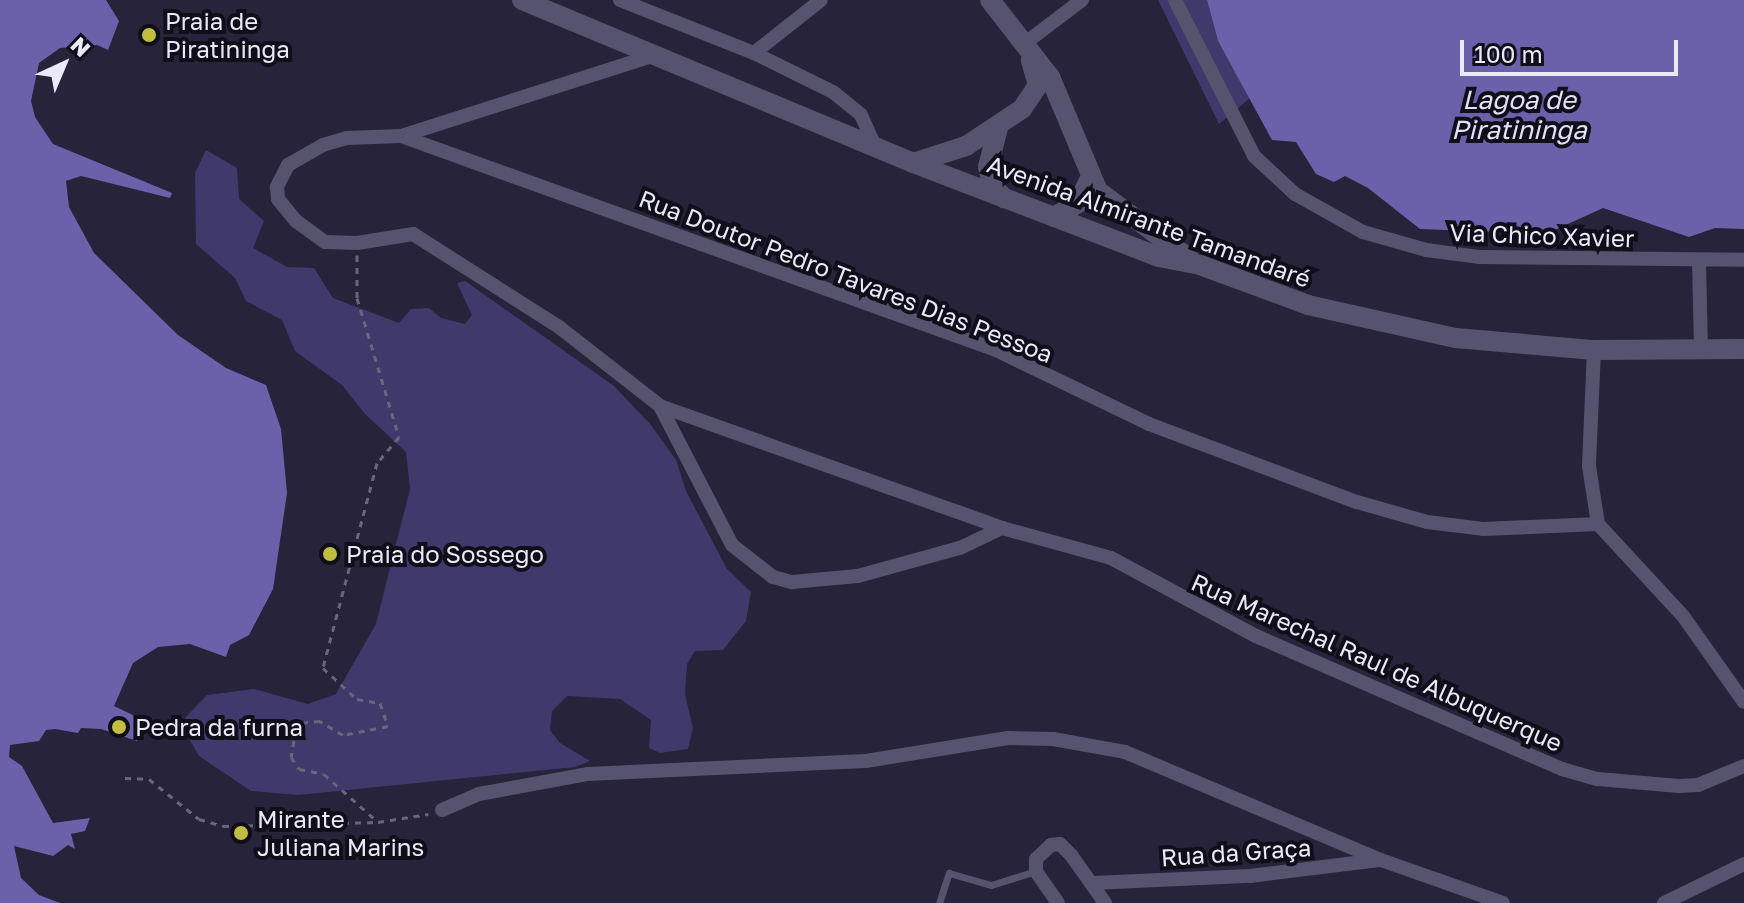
<!DOCTYPE html>
<html>
<head>
<meta charset="utf-8">
<style>
	body { margin:0 }
	#map { position:relative; width:1744px; height:903px; overflow:hidden; background:#26233b; font-family:"Golos Text",sans-serif }
	div>[style] { position:absolute }
	[style*='--x'] { left:calc(var(--x)*1px); top:calc(var(--y)*1px); width:calc(var(--w)*1px); rotate:calc(var(--a)*1deg) }
	.green>* { inset:0; background:#40396b }
	.water>* { inset:0; background:#6b61ab }
	.path>* { height:3px; margin-top:-1.5px; transform-origin:0; background:repeating-linear-gradient(90deg,#68667b 0 6px,transparent 0 12px) }
	.lane>* { height:7px; margin:-3.5px; padding:0 3.5px; transform-origin:3.5px; border-radius:3.5px; background:#55536e }
	.street>* { height:14px; margin:-7px; padding:0 7px; transform-origin:7px; border-radius:7px; background:#55536e }
	.secondary>* { height:20px; margin:-10px; padding:0 10px; transform-origin:10px; border-radius:10px; background:#55536e }
	.dots>* { width:22px; height:22px; translate:-50% -50%; box-sizing:border-box; border:4px solid #0f0e19; border-radius:50% }
	span { translate:-50% -50%; white-space:nowrap; text-align:center; line-height:1.15; -webkit-text-stroke:8px #0f0e19; paint-order:stroke }
	.poi-label { font-size:24px; color:#e9e9f9 }
	.left { translate:0 -50%; text-align:left }
	.street-label { font-size:24px; color:#e9e9f9 }
	.water-label { font-size:26px; color:#e2e1f6; font-style:italic }
	.north { position:absolute; left:24px; top:24px; width:80px; height:80px; -webkit-text-stroke:6px #0f0e19; paint-order:stroke; rotate:44deg; font-size:22px; font-weight:700; line-height:32px; text-align:center; color:#e9e9f9 }
	.north::after { content:''; display:block; margin:auto; width:28px; height:36px; background:#e9e9f9; clip-path:polygon(50% 0,100% 100%,50% 72%,0 100%) }
	.scale { position:absolute; left:1460px; top:40px; width:218px; height:36px; box-sizing:border-box; border:4px solid #e9e9f9; border-top:0; padding-left:10px; font-size:24px; line-height:28px; white-space:nowrap; color:#e9e9f9; -webkit-text-stroke:6px #0f0e19; paint-order:stroke }
</style>
</head>
<body>
<div id="map">
	<div class="green">
		<div style="clip-path:polygon(1158px 0,1207px 0,1218px 41px,1250px 98px,1219px 124px)"></div>
		<div style="clip-path:polygon(206px 150px,237px 168px,239px 199px,264px 221px,253px 248px,287px 267px,314px 268px,333px 298px,399px 323px,411px 309px,429px 308px,441px 318px,465px 324px,472px 315px,457px 283px,465px 281px,614px 386px,651px 425px,676px 460px,686px 491px,727px 569px,751px 592px,746px 621px,723px 650px,695px 651px,687px 664px,685px 694px,693px 728px,688px 749px,660px 753px,649px 748px,651px 720px,620px 699px,567px 696px,552px 711px,550px 730px,560px 743px,590px 761px,575px 767px,298px 795px,251px 791px,199px 756px,187px 735px,185px 718px,207px 695px,254px 689px,308px 704px,336px 694px,376px 624px,410px 489px,406px 452px,365px 414px,342px 385px,295px 351px,282px 320px,246px 301px,235px 278px,196px 244px,195px 173px)"></div>
	</div>
	<div class="water">
		<div style="clip-path:polygon(0 0,106px 0,119px 21px,108px 50px,97px 45px,60px 48px,39px 63px,31px 101px,35px 117px,53px 144px,172px 193px,170px 198px,81px 176px,66px 181px,69px 207px,94px 253px,178px 335px,226px 368px,266px 385px,281px 429px,287px 493px,273px 589px,249px 635px,230px 645px,226px 657px,190px 644px,158px 647px,133px 663px,114px 706px,139px 718px,137px 741px,101px 729px,81px 728px,78px 733px,55px 729px,46px 730px,39px 741px,10px 745px,9px 757px,22px 766px,53px 823px,90px 818px,85px 831px,71px 834px,75px 849px,68px 845px,53px 856px,14px 846px,21px 878px,39px 895px,60px 903px,0 903px)"></div>
		<div style="clip-path:polygon(1207px 0,1744px 0,1744px 229px,1715px 228px,1689px 237px,1603px 208px,1546px 234px,1420px 229px,1368px 188px,1345px 176px,1334px 182px,1316px 174px,1296px 142px,1272px 140px,1218px 41px)"></div>
	</div>
	<div class="path">
		<div style="--x:357;--y:255;--w:43;--a:90"></div>
		<div style="--x:357;--y:298;--w:145;--a:73.2"></div>
		<div style="--x:399;--y:437;--w:34;--a:130"></div>
		<div style="--x:377;--y:463;--w:212;--a:104.8"></div>
		<div style="--x:323;--y:668;--w:46;--a:42.4"></div>
		<div style="--x:357;--y:699;--w:23;--a:10"></div>
		<div style="--x:380;--y:703;--w:24;--a:71"></div>
		<div style="--x:388;--y:726;--w:46;--a:168.7"></div>
		<div style="--x:343;--y:735;--w:27;--a:-149"></div>
		<div style="--x:320;--y:721;--w:14;--a:176"></div>
		<div style="--x:306;--y:722;--w:12;--a:145"></div>
		<div style="--x:296;--y:729;--w:28;--a:100"></div>
		<div style="--x:291;--y:757;--w:14;--a:56"></div>
		<div style="--x:299;--y:769;--w:25;--a:11"></div>
		<div style="--x:324;--y:774;--w:72;--a:41.6"></div>
		<div style="--x:125;--y:778;--w:24;--a:2"></div>
		<div style="--x:149;--y:779;--w:64;--a:38.7"></div>
		<div style="--x:199;--y:819;--w:25;--a:16"></div>
		<div style="--x:223;--y:826;--w:155;--a:-1.5"></div>
		<div style="--x:378;--y:822;--w:51;--a:-9.1"></div>
	</div>
	<div class="lane">
		<div style="--x:939;--y:903;--w:32;--a:-72"></div>
		<div style="--x:949;--y:873;--w:44;--a:15.9"></div>
		<div style="--x:991;--y:885;--w:47;--a:-17.3"></div>
	</div>
	<div class="street">
		<div style="--x:620;--y:0;--w:144;--a:21.6"></div>
		<div style="--x:754;--y:53;--w:88;--a:26.3"></div>
		<div style="--x:833;--y:92;--w:36;--a:39"></div>
		<div style="--x:861;--y:115;--w:35;--a:66"></div>
		<div style="--x:1175;--y:0;--w:175;--a:63.1"></div>
		<div style="--x:1254;--y:156;--w:56;--a:42.8"></div>
		<div style="--x:1295;--y:194;--w:78;--a:29.2"></div>
		<div style="--x:1363;--y:232;--w:66;--a:15.9"></div>
		<div style="--x:1426;--y:250;--w:53;--a:7.5"></div>
		<div style="--x:1479;--y:257;--w:265;--a:0.6"></div>
		<div style="--x:1024;--y:44;--w:73;--a:-37.2"></div>
		<div style="--x:754;--y:53;--w:85;--a:-38.3"></div>
		<div style="--x:655;--y:55;--w:267;--a:162.3"></div>
		<div style="--x:401;--y:136;--w:54;--a:177.9"></div>
		<div style="--x:347;--y:138;--w:25;--a:164"></div>
		<div style="--x:323;--y:145;--w:40;--a:150.3"></div>
		<div style="--x:288;--y:165;--w:25;--a:117"></div>
		<div style="--x:277;--y:187;--w:12;--a:85"></div>
		<div style="--x:278;--y:199;--w:28;--a:51"></div>
		<div style="--x:296;--y:221;--w:36;--a:36"></div>
		<div style="--x:325;--y:242;--w:32;--a:2"></div>
		<div style="--x:357;--y:243;--w:57;--a:-9.1"></div>
		<div style="--x:413;--y:234;--w:173;--a:32.5"></div>
		<div style="--x:559;--y:327;--w:128;--a:38"></div>
		<div style="--x:660;--y:406;--w:363;--a:19.6"></div>
		<div style="--x:1002;--y:528;--w:113;--a:15.4"></div>
		<div style="--x:1111;--y:558;--w:165;--a:28.3"></div>
		<div style="--x:1256;--y:636;--w:334;--a:23.5"></div>
		<div style="--x:1562;--y:769;--w:37;--a:16"></div>
		<div style="--x:1598;--y:779;--w:81;--a:4.9"></div>
		<div style="--x:1679;--y:786;--w:19;--a:-3"></div>
		<div style="--x:1698;--y:785;--w:50;--a:-22.4"></div>
		<div style="--x:401;--y:136;--w:632;--a:19.78"></div>
		<div style="--x:996;--y:350;--w:170;--a:25.8"></div>
		<div style="--x:1149;--y:424;--w:222;--a:20.6"></div>
		<div style="--x:1357;--y:502;--w:73;--a:15.9"></div>
		<div style="--x:1427;--y:522;--w:56;--a:7.1"></div>
		<div style="--x:1483;--y:529;--w:115;--a:-2.5"></div>
		<div style="--x:1699;--y:261;--w:88;--a:88.7"></div>
		<div style="--x:1594;--y:350;--w:116;--a:92.5"></div>
		<div style="--x:1589;--y:466;--w:59;--a:81.2"></div>
		<div style="--x:1598;--y:524;--w:125;--a:47.3"></div>
		<div style="--x:1683;--y:616;--w:105;--a:54.7"></div>
		<div style="--x:660;--y:406;--w:157;--a:62.6"></div>
		<div style="--x:732;--y:545;--w:52;--a:38"></div>
		<div style="--x:773;--y:577;--w:20;--a:15"></div>
		<div style="--x:792;--y:582;--w:66;--a:-5.2"></div>
		<div style="--x:858;--y:576;--w:106;--a:-15.4"></div>
		<div style="--x:960;--y:548;--w:47;--a:-25.5"></div>
		<div style="--x:442;--y:810;--w:40;--a:-23.4"></div>
		<div style="--x:479;--y:794;--w:111;--a:-10.4"></div>
		<div style="--x:588;--y:774;--w:278;--a:-2.7"></div>
		<div style="--x:866;--y:761;--w:144;--a:-9.2"></div>
		<div style="--x:1008;--y:738;--w:45;--a:1.3"></div>
		<div style="--x:1053;--y:739;--w:73;--a:10.2"></div>
		<div style="--x:1125;--y:752;--w:278;--a:22.9"></div>
		<div style="--x:1381;--y:860;--w:129;--a:19.4"></div>
		<div style="--x:1093;--y:883;--w:157;--a:-2.6"></div>
		<div style="--x:1250;--y:876;--w:130;--a:-7.1"></div>
		<div style="--x:1058;--y:903;--w:39;--a:-125"></div>
		<div style="--x:1036;--y:871;--w:12;--a:-90"></div>
		<div style="--x:1036;--y:859;--w:21;--a:-43"></div>
		<div style="--x:1051;--y:845;--w:9;--a:-6"></div>
		<div style="--x:1060;--y:844;--w:16;--a:45"></div>
		<div style="--x:1071;--y:855;--w:59;--a:54.7"></div>
		<div style="--x:1664;--y:903;--w:89;--a:-26"></div>
	</div>
	<div class="secondary">
		<div style="--x:522;--y:0;--w:424;--a:22.6"></div>
		<div style="--x:913;--y:163;--w:263;--a:20.9"></div>
		<div style="--x:1159;--y:257;--w:42;--a:11"></div>
		<div style="--x:1200;--y:265;--w:115;--a:20.3"></div>
		<div style="--x:1308;--y:305;--w:152;--a:12.6"></div>
		<div style="--x:1456;--y:338;--w:139;--a:5"></div>
		<div style="--x:1594;--y:350;--w:150;--a:-0.4"></div>
		<div style="--x:990;--y:0;--w:98;--a:52.1"></div>
		<div style="--x:1050;--y:77;--w:124;--a:67.2"></div>
		<div style="--x:1098;--y:191;--w:114;--a:36.5"></div>
		<div style="--x:998;--y:128;--w:40;--a:104.4"></div>
		<div style="--x:988;--y:167;--w:21;--a:76"></div>
		<div style="--x:993;--y:187;--w:16;--a:45"></div>
		<div style="--x:913;--y:163;--w:56;--a:-17.8"></div>
		<div style="--x:966;--y:146;--w:67;--a:-33.5"></div>
		<div style="--x:1022;--y:109;--w:29;--a:-56"></div>
		<div style="--x:1038;--y:85;--w:26;--a:-106"></div>
		<div style="--x:1054;--y:217;--w:28;--a:-30"></div>
		<div style="--x:1078;--y:203;--w:25;--a:-64"></div>
	</div>
	<div class="dots">
		<div style="left:149px;top:35px;background:#c0be40"></div>
		<div style="left:330px;top:554px;background:#c0be40"></div>
		<div style="left:119px;top:727px;background:#c0be40"></div>
		<div style="left:241px;top:833px;background:#c0be40"></div>
	</div>
	<div class="poi-label">
		<span class="left" style="left:165px;top:35px">Praia de<br>Piratininga</span>
		<span class="left" style="left:346px;top:554px">Praia do Sossego</span>
		<span class="left" style="left:135px;top:727px">Pedra da furna</span>
		<span class="left" style="left:257px;top:833px">Mirante<br>Juliana Marins</span>
	</div>
	<div class="street-label">
		<span style="left:1149px;top:221px;rotate:20deg">Avenida Almirante Tamandaré</span>
		<span style="left:1542px;top:235px;rotate:2deg">Via Chico Xavier</span>
		<span style="left:846px;top:276px;rotate:21deg">Rua Doutor Pedro Tavares Dias Pessoa</span>
		<span style="left:1377px;top:662px;rotate:24deg">Rua Marechal Raul de Albuquerque</span>
		<span style="left:1236px;top:852px;rotate:-4deg">Rua da Graça</span>
	</div>
	<div class="water-label">
		<span style="left:1519px;top:115px">Lagoa de<br>Piratininga</span>
	</div>
	<div class="north">N</div>
	<div class="scale">100 m</div>
</div>
</body>
</html>
